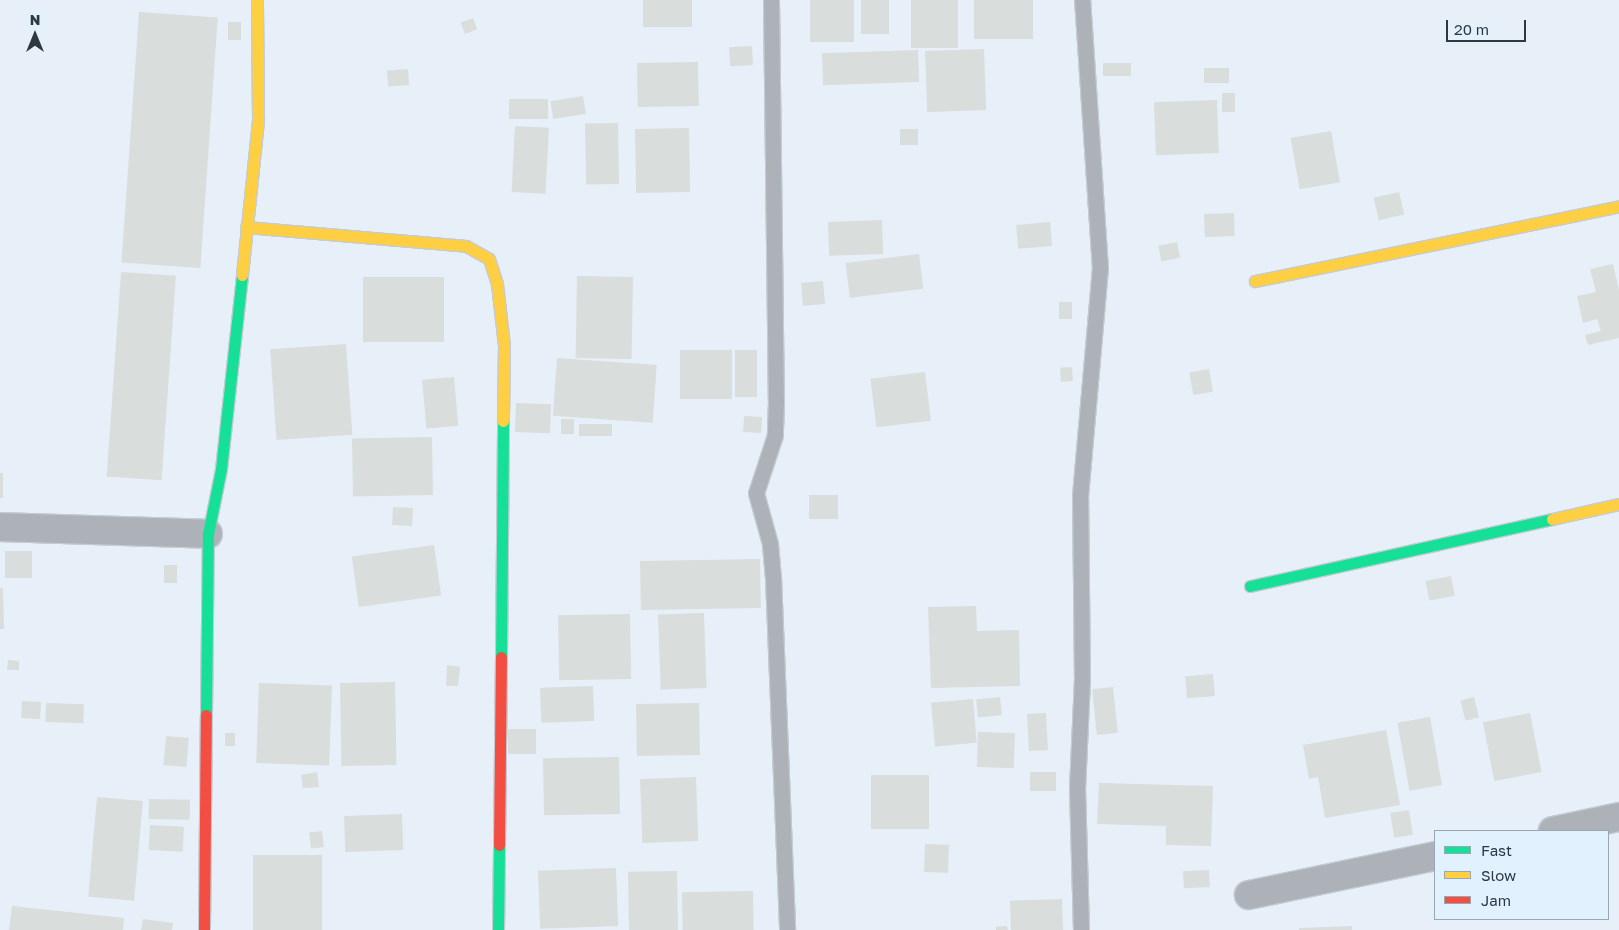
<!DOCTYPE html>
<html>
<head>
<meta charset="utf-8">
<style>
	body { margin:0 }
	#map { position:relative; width:1619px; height:930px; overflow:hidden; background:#e7f0f8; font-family:"Golos Text",sans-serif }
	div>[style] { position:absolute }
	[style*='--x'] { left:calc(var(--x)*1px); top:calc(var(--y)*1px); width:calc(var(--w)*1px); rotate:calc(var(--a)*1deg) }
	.building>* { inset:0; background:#d9dddb; transform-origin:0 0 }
	.roads { filter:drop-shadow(1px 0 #c4cbd2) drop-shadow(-1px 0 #c4cbd2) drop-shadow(0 1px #c4cbd2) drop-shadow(0 -1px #c4cbd2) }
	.lane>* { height:15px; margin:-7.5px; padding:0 7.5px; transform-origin:7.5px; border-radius:7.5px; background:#acb2b7 }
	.street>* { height:28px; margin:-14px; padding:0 14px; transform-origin:14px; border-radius:14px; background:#acb2b7 }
	.fast>* { height:11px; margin:-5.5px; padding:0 5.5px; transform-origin:5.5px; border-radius:5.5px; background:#16e098 }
	.slow>* { height:11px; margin:-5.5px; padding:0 5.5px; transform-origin:5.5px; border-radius:5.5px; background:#ffcf43 }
	.jam>* { height:11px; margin:-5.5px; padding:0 5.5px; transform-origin:5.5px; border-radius:5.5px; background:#f24e42 }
	span { translate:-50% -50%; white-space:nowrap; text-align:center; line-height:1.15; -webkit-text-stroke:4px #e1f1fe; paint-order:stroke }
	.legend { position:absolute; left:1434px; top:830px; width:175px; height:90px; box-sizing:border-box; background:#e1f1fe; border:1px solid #99a7b2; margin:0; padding:6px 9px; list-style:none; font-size:15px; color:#2e3841 }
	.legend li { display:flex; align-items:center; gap:10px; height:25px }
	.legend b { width:25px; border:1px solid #99a7b2 }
	.north { position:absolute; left:10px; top:10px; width:50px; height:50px; -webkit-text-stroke:4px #e1f1fe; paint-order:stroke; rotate:0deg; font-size:14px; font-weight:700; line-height:20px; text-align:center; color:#2e3841 }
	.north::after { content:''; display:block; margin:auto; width:18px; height:22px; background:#2e3841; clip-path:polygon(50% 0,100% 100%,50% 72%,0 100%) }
	.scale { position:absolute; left:1446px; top:20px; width:80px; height:22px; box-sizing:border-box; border:2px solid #2e3841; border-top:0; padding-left:6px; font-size:15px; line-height:18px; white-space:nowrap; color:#2e3841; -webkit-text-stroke:4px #e1f1fe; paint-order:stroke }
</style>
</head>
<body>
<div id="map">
	<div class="building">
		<div style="left:643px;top:0;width:49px;height:27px"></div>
		<div style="left:810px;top:0;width:44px;height:42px"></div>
		<div style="left:861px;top:0;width:28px;height:34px"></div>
		<div style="left:911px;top:0;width:47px;height:48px"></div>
		<div style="left:974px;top:0;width:59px;height:39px"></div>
		<div style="left:139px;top:12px;width:79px;height:251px;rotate:4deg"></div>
		<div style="left:473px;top:18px;width:12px;height:13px;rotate:70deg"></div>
		<div style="left:228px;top:22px;width:13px;height:18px"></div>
		<div style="left:752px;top:46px;width:19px;height:23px;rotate:87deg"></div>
		<div style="left:984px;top:49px;width:61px;height:59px;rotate:88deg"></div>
		<div style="left:918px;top:50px;width:32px;height:96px;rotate:88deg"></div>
		<div style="left:698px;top:62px;width:44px;height:61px;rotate:89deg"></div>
		<div style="left:1131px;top:63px;width:13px;height:28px;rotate:90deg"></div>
		<div style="left:1204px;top:68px;width:25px;height:15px"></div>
		<div style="left:408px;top:69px;width:16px;height:21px;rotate:86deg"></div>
		<div style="left:1222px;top:93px;width:13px;height:19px"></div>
		<div style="left:583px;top:96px;width:18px;height:33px;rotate:81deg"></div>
		<div style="left:509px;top:99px;width:39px;height:20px"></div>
		<div style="left:1217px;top:100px;width:53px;height:63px;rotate:88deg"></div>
		<div style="left:618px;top:123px;width:61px;height:33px;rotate:89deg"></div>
		<div style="left:515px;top:126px;width:34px;height:66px;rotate:3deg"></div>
		<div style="left:689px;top:128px;width:64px;height:54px;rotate:89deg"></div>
		<div style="left:900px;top:129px;width:18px;height:16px"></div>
		<div style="left:1331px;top:131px;width:52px;height:41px;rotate:80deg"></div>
		<div style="left:1399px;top:192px;width:23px;height:26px;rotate:77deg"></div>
		<div style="left:1234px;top:213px;width:23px;height:30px;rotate:88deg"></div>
		<div style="left:882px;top:220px;width:34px;height:54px;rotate:88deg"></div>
		<div style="left:1050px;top:222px;width:24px;height:34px;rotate:85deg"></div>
		<div style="left:1177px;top:242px;width:16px;height:19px;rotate:79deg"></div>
		<div style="left:919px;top:254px;width:35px;height:74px;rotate:83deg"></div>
		<div style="clip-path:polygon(1613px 264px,1619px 290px,1619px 338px,1588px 345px,1585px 335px,1601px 331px,1597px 319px,1583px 323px,1577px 296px,1596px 292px,1590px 269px)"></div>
		<div style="left:121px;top:272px;width:55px;height:205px;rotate:4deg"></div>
		<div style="left:577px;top:276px;width:56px;height:82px;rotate:1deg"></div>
		<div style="left:363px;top:277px;width:81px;height:65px"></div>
		<div style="left:823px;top:281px;width:23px;height:22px;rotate:85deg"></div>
		<div style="left:1059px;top:302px;width:13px;height:17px"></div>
		<div style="left:346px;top:344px;width:91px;height:76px;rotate:86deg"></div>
		<div style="left:680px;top:350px;width:52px;height:49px"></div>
		<div style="left:735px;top:350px;width:22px;height:47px"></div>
		<div style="left:557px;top:358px;width:100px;height:58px;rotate:4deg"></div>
		<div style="left:1072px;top:367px;width:14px;height:12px;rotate:86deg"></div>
		<div style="left:1209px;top:369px;width:23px;height:20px;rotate:80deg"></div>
		<div style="left:925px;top:372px;width:49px;height:55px;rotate:83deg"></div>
		<div style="left:454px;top:377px;width:49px;height:32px;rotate:85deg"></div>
		<div style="left:516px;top:403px;width:35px;height:29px;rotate:2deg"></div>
		<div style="left:744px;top:416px;width:18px;height:16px;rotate:3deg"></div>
		<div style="left:561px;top:419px;width:13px;height:15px"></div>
		<div style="left:612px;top:424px;width:12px;height:33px;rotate:90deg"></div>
		<div style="left:432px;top:437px;width:58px;height:80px;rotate:89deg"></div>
		<div style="left:0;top:473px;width:3px;height:25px"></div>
		<div style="left:809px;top:495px;width:29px;height:24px"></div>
		<div style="left:393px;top:507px;width:20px;height:18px;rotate:3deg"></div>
		<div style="left:434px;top:545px;width:51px;height:83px;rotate:82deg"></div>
		<div style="left:5px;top:551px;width:27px;height:27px"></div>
		<div style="left:760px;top:559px;width:49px;height:120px;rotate:89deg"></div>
		<div style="left:164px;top:565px;width:13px;height:18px"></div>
		<div style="left:1451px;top:576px;width:20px;height:26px;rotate:79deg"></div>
		<div style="clip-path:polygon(0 588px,3px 588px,4px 629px,0 629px)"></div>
		<div style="clip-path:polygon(976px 606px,977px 631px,1019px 630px,1020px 686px,931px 688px,928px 607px)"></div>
		<div style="left:704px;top:613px;width:75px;height:46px;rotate:88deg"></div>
		<div style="left:630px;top:614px;width:65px;height:72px;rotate:89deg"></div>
		<div style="clip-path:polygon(8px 660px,19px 661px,19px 670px,7px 670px)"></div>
		<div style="clip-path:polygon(447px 665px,460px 667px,458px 686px,446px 686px)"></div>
		<div style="left:1213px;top:674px;width:22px;height:28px;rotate:85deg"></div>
		<div style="left:395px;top:682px;width:83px;height:55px;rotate:89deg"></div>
		<div style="left:259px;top:683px;width:73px;height:80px;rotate:2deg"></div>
		<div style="left:593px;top:686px;width:35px;height:53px;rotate:88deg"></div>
		<div style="left:1113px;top:687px;width:46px;height:21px;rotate:84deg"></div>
		<div style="left:1000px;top:697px;width:18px;height:24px;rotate:84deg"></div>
		<div style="left:1474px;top:697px;width:21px;height:14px;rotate:76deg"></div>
		<div style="left:973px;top:699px;width:44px;height:42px;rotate:85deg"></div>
		<div style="left:22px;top:701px;width:19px;height:17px;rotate:3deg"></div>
		<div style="left:46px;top:703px;width:38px;height:19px;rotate:2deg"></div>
		<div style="left:699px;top:703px;width:52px;height:63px;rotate:89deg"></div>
		<div style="left:1046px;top:713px;width:37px;height:19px;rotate:87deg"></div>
		<div style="left:1530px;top:713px;width:60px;height:48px;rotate:79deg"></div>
		<div style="left:1430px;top:717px;width:69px;height:33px;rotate:80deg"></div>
		<div style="left:536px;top:729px;width:25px;height:28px;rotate:90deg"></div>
		<div style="clip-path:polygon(1386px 730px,1400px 805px,1325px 818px,1318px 777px,1309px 779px,1303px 745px)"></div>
		<div style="left:978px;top:732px;width:37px;height:35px;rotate:2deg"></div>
		<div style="left:225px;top:733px;width:10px;height:13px"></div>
		<div style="left:166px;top:736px;width:23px;height:29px;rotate:5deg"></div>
		<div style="left:619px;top:757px;width:57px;height:76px;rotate:89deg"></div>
		<div style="clip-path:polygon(317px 772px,319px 787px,303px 788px,301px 775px)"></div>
		<div style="left:1030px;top:772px;width:26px;height:19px"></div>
		<div style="left:871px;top:775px;width:58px;height:54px"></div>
		<div style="left:696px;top:777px;width:64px;height:56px;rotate:88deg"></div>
		<div style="clip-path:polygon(1099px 783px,1213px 786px,1211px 846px,1166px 845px,1166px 826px,1097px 824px)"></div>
		<div style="left:97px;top:797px;width:46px;height:100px;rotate:5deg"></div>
		<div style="left:149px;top:799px;width:41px;height:20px;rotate:1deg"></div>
		<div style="left:1409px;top:810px;width:25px;height:19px;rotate:81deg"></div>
		<div style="left:402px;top:814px;width:36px;height:58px;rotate:88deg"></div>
		<div style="left:150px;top:825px;width:34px;height:25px;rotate:3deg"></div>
		<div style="left:322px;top:831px;width:16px;height:13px;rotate:83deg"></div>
		<div style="left:925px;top:844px;width:24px;height:28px;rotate:2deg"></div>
		<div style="left:253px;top:855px;width:69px;height:75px"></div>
		<div style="left:616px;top:868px;width:58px;height:78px;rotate:88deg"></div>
		<div style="left:1209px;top:870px;width:17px;height:26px;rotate:87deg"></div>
		<div style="left:677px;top:871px;width:59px;height:49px;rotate:89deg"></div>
		<div style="left:753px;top:891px;width:39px;height:71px;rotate:89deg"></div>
		<div style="left:1062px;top:899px;width:31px;height:52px;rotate:88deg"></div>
		<div style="clip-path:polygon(12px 906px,124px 918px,123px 930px,9px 930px)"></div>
		<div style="clip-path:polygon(143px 919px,173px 923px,172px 930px,141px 930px)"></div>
		<div style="clip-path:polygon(1007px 926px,1008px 930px,996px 930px,996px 927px)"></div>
		<div style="clip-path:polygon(1352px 926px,1352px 930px,1299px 930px,1299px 928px)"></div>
	</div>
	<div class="roads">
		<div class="lane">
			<div style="--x:771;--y:0;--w:401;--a:89.3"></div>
			<div style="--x:776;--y:401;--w:34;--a:92"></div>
			<div style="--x:775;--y:435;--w:61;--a:108.1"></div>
			<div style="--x:756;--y:493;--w:53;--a:74.6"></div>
			<div style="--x:770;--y:544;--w:33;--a:85"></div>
			<div style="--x:773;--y:577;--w:353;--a:87.7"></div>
			<div style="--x:1081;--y:930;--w:141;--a:-91.6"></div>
			<div style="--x:1077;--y:789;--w:109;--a:-87.4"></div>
			<div style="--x:1082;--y:680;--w:184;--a:-90.6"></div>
			<div style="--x:1080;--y:496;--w:228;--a:-85"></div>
			<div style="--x:1100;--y:269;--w:270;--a:-93.8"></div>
		</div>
		<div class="street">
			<div style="--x:0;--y:527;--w:208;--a:1.9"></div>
			<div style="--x:1553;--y:831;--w:67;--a:-12"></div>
			<div style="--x:1249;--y:895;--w:190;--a:-11.8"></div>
		</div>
		<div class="fast">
			<div style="--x:1250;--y:586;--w:309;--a:-12.5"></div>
			<div style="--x:501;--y:657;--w:236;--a:-89.5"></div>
			<div style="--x:206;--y:715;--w:181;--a:-89.4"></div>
			<div style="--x:208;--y:534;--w:66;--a:-78.7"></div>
			<div style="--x:221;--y:469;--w:195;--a:-83.8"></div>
			<div style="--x:498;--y:930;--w:85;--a:-89.3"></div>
		</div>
		<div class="slow">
			<div style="--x:246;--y:227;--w:221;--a:4.9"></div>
			<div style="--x:466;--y:246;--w:26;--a:29"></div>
			<div style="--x:489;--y:259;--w:26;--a:72"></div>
			<div style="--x:497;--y:284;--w:61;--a:83.5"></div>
			<div style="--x:504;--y:345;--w:76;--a:90.8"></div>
			<div style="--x:242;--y:275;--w:157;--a:-84.1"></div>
			<div style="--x:258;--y:119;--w:119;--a:-90.5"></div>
			<div style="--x:1255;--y:281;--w:372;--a:-11.6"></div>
			<div style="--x:1552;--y:519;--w:69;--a:-12.6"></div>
		</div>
		<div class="jam">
			<div style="--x:499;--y:845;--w:188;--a:-89.4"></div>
			<div style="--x:204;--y:930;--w:215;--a:-89.5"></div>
		</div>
	</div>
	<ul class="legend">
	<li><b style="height:6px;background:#16e098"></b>Fast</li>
	<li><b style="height:6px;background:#ffcf43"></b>Slow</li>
	<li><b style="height:6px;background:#f24e42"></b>Jam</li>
	</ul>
	<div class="north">N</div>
	<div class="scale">20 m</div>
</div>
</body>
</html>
